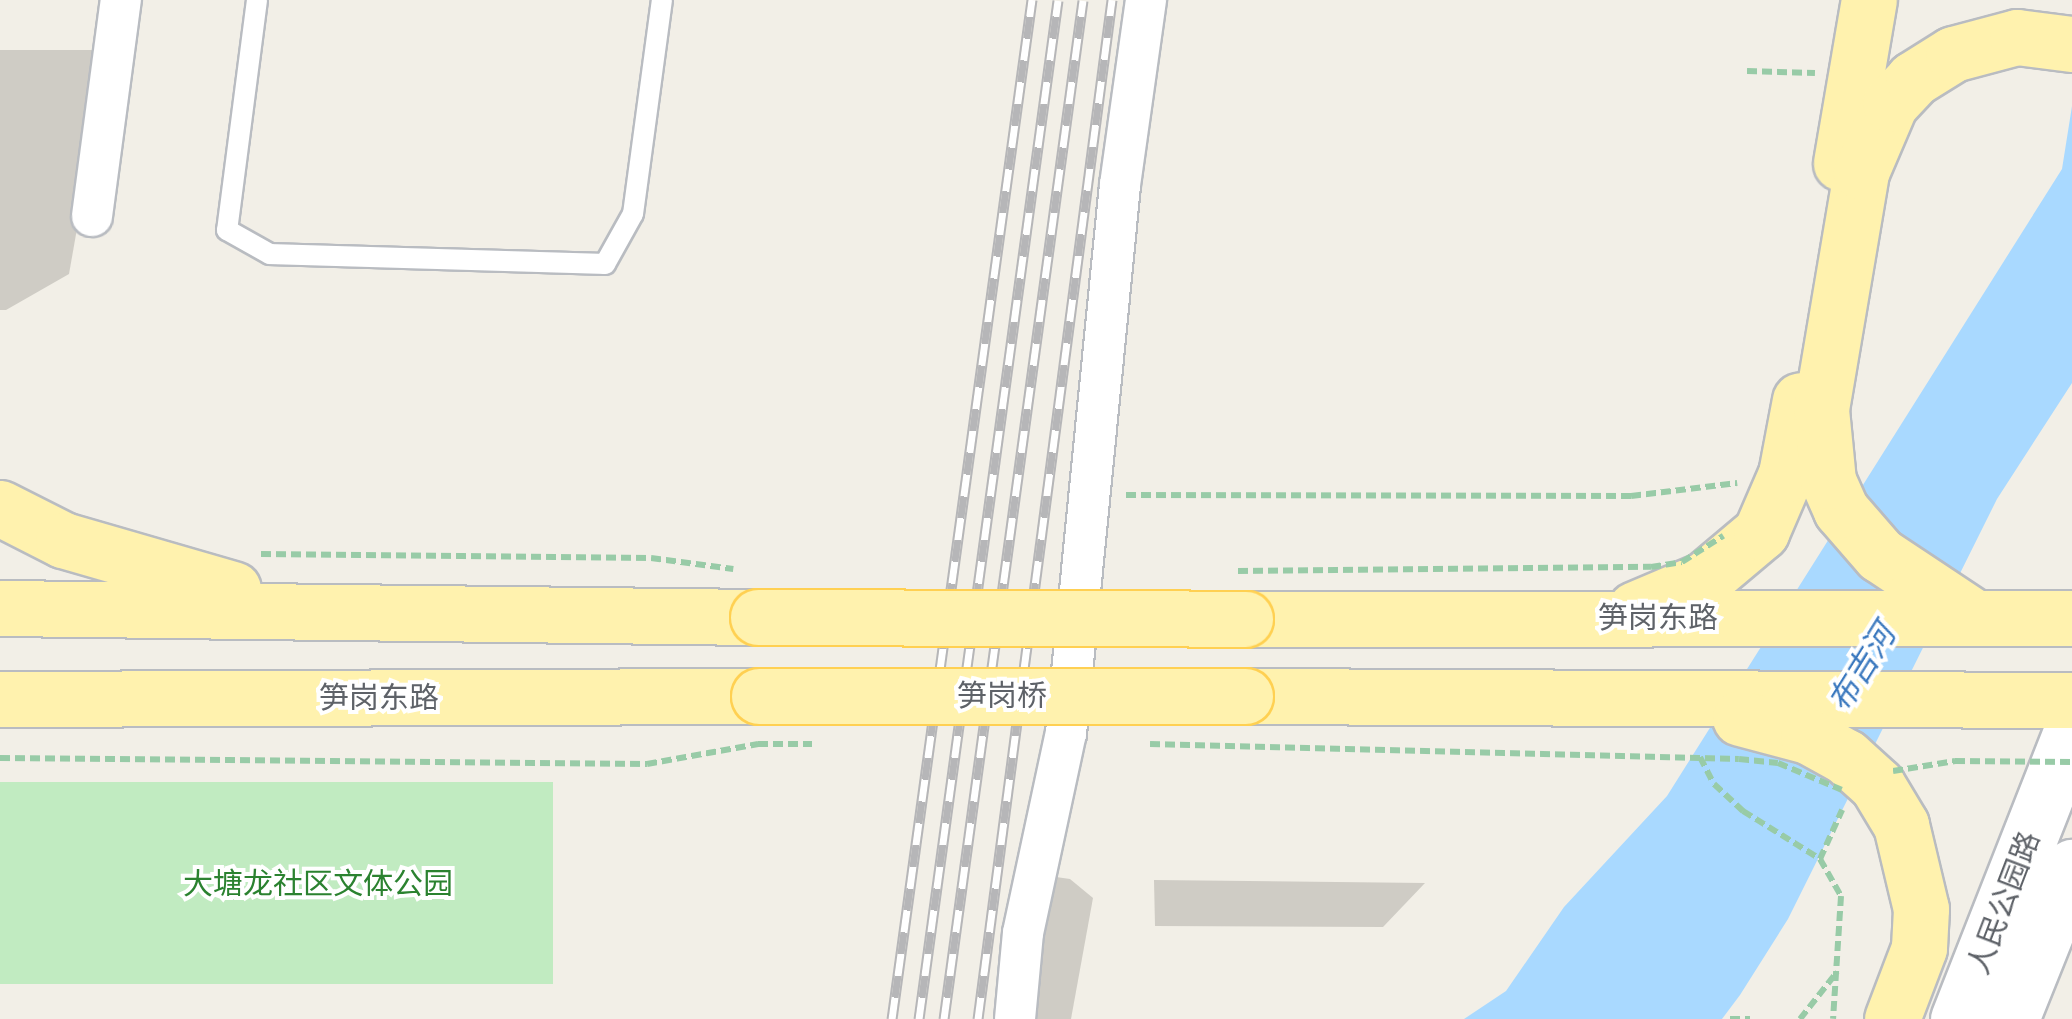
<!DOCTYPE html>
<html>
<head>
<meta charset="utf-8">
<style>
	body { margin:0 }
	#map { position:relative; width:2072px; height:1019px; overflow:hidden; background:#f2efe7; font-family:Raleway,"Noto Sans SC",sans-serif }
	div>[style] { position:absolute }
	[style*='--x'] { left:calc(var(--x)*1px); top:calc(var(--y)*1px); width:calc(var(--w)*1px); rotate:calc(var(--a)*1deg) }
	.green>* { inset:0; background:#c1ebc1; transform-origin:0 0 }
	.water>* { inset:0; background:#a9d9ff }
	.building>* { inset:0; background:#cfccc5 }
	.path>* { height:6px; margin-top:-3px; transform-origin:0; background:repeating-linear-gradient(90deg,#98cba7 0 10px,transparent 0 15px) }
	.roads { filter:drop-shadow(2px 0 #b9bcc1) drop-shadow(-2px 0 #b9bcc1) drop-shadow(0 2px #b9bcc1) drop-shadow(0 -2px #b9bcc1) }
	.service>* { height:20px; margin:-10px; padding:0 10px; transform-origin:10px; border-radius:10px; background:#fff }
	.minor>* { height:40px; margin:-20px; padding:0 20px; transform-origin:20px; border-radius:20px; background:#fff }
	.secondary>* { height:55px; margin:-27.5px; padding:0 27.5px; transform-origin:27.5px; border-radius:27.5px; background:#fff }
	.primary>* { height:55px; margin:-27.5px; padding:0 27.5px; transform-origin:27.5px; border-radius:27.5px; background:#fff2ae }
	.rail>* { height:11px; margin-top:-5.5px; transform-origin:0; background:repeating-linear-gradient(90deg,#fff 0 22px,#b6b6b8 0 44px); box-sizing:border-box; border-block:2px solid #b6b6b8 }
	.path-bridge>* { height:6px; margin-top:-3px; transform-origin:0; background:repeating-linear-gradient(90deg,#98cba7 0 10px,transparent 0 15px) }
	.bridges { filter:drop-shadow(2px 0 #ffd052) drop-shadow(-2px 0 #ffd052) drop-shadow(0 2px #ffd052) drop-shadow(0 -2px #ffd052) }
	.primary-bridge>* { height:55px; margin:-27.5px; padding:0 27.5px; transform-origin:27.5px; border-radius:27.5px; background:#fff2ae }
	span { translate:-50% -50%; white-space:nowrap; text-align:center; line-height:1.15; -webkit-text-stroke:8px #fff; paint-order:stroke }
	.street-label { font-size:30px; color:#5e6268 }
	.park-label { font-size:30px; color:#2b8230 }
	.water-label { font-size:32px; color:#3a78be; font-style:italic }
</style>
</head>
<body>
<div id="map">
	<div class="green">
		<div style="left:0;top:782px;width:553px;height:202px"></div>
	</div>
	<div class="water">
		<div style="clip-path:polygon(2072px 106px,2072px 383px,1997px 499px,1788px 919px,1740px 995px,1722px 1019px,1464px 1019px,1506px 991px,1564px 907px,1667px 796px,2062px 169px)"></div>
	</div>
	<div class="building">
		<div style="clip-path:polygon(0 50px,95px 50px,90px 155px,69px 274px,6px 310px,0 310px)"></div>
		<div style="clip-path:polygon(1042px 875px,1070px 879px,1093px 898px,1071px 1019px,1021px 1019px)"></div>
		<div style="clip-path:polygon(1154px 880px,1425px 883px,1383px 927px,1155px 926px)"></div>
	</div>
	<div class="path">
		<div style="--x:1747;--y:71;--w:68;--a:1.7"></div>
		<div style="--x:1126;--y:495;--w:505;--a:0.11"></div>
		<div style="--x:1631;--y:496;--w:107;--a:-7"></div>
		<div style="--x:261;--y:554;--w:390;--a:0.6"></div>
		<div style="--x:651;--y:558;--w:83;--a:7.6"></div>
		<div style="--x:1700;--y:757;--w:30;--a:63"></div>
		<div style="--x:1714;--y:784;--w:40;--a:43"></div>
		<div style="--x:1743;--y:811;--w:91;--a:31.9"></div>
		<div style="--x:1820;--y:859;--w:43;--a:60.4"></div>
		<div style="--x:1841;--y:896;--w:123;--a:93.7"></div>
		<div style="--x:0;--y:758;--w:647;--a:0.53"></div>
		<div style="--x:647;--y:764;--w:113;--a:-10.2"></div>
		<div style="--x:1820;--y:859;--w:54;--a:-65.8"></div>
		<div style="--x:1730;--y:1019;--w:20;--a:0"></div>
		<div style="--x:1800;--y:1019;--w:60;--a:-51.8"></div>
	</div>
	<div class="roads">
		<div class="service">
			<div style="--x:257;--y:0;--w:232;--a:97.4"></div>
			<div style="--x:227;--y:230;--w:49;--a:29.2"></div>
			<div style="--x:270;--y:254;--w:335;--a:1.7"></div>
			<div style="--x:605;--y:264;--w:57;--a:-60.8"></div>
			<div style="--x:633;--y:214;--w:216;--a:-82.3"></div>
		</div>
		<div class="minor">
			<div style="--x:92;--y:216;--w:218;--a:-82.4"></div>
			<div style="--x:1015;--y:1019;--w:86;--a:-84.7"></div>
			<div style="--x:1023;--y:933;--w:205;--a:-77.9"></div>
			<div style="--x:1066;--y:733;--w:551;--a:-84.37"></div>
			<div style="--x:1120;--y:185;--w:187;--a:-82"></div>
		</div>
		<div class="secondary">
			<div style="--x:1958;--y:1019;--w:311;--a:-68.5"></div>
			<div style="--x:2011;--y:1019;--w:164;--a:-68.1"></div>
		</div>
		<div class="primary">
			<div style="--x:1841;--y:163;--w:165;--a:-80.3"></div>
			<div style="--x:0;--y:508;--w:71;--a:26.9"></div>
			<div style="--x:63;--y:540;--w:177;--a:16.1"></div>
			<div style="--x:0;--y:608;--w:758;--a:0.68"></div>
			<div style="--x:1635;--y:609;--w:75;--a:-22.8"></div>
			<div style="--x:1704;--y:580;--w:75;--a:-40.1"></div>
			<div style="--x:1761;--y:532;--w:63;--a:-66.7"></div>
			<div style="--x:1786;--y:474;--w:75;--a:-79.3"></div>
			<div style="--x:1975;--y:618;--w:114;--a:-146.4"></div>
			<div style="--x:1880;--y:555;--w:60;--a:-130.9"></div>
			<div style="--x:1841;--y:510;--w:32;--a:-114"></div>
			<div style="--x:1828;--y:481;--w:72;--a:-95.6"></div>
			<div style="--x:1821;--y:409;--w:240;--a:-80.4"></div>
			<div style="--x:1861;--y:172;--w:74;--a:-66.9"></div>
			<div style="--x:1890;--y:104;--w:34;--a:-47"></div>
			<div style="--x:1913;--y:79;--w:47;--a:-32"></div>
			<div style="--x:1953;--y:54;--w:66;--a:-14.9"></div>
			<div style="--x:2017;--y:37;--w:55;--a:7.3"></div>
			<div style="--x:1245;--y:619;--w:827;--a:-0.07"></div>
			<div style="--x:1245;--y:696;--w:827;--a:0.28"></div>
			<div style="--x:0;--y:699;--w:759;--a:-0.23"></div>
			<div style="--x:1740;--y:718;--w:70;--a:14.8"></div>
			<div style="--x:1808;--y:736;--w:43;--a:28.9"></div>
			<div style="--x:1846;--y:757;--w:42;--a:42.1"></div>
			<div style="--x:1877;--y:785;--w:47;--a:59"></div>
			<div style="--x:1901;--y:825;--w:86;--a:76.6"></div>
			<div style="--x:1921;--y:909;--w:39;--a:93"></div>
			<div style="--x:1919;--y:948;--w:76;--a:110.8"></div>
		</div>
	</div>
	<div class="rail">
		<div style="--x:892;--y:1019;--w:1029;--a:-82.18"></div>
		<div style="--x:919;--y:1019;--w:1028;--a:-82.23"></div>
		<div style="--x:944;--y:1019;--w:1028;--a:-82.23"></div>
		<div style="--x:978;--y:1019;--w:1028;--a:-82.51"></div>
	</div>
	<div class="path-bridge">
		<div style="--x:1238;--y:571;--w:413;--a:-0.6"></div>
		<div style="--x:1651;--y:567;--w:31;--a:-9"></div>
		<div style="--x:1682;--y:562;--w:49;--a:-32.4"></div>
		<div style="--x:758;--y:744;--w:54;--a:0"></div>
		<div style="--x:1150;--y:744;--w:589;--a:1.46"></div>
		<div style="--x:1739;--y:759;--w:39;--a:6"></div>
		<div style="--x:1778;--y:763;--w:69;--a:22.9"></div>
		<div style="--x:1893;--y:771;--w:63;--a:-9.2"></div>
		<div style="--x:1955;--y:761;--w:117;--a:0.5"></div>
	</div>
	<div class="bridges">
		<div class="primary-bridge">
			<div style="--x:758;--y:617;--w:487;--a:0.2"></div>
			<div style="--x:759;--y:696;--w:486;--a:0"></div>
		</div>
	</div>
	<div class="street-label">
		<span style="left:1658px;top:618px">笋岗东路</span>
		<span style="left:1002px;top:696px">笋岗桥</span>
		<span style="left:379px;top:698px">笋岗东路</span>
		<span style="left:2004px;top:903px;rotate:-69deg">人民公园路</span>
	</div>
	<div class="park-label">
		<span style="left:318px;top:884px">大塘龙社区文体公园</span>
	</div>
	<div class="water-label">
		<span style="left:1862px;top:668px;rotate:-58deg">布吉河</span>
	</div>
</div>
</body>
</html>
